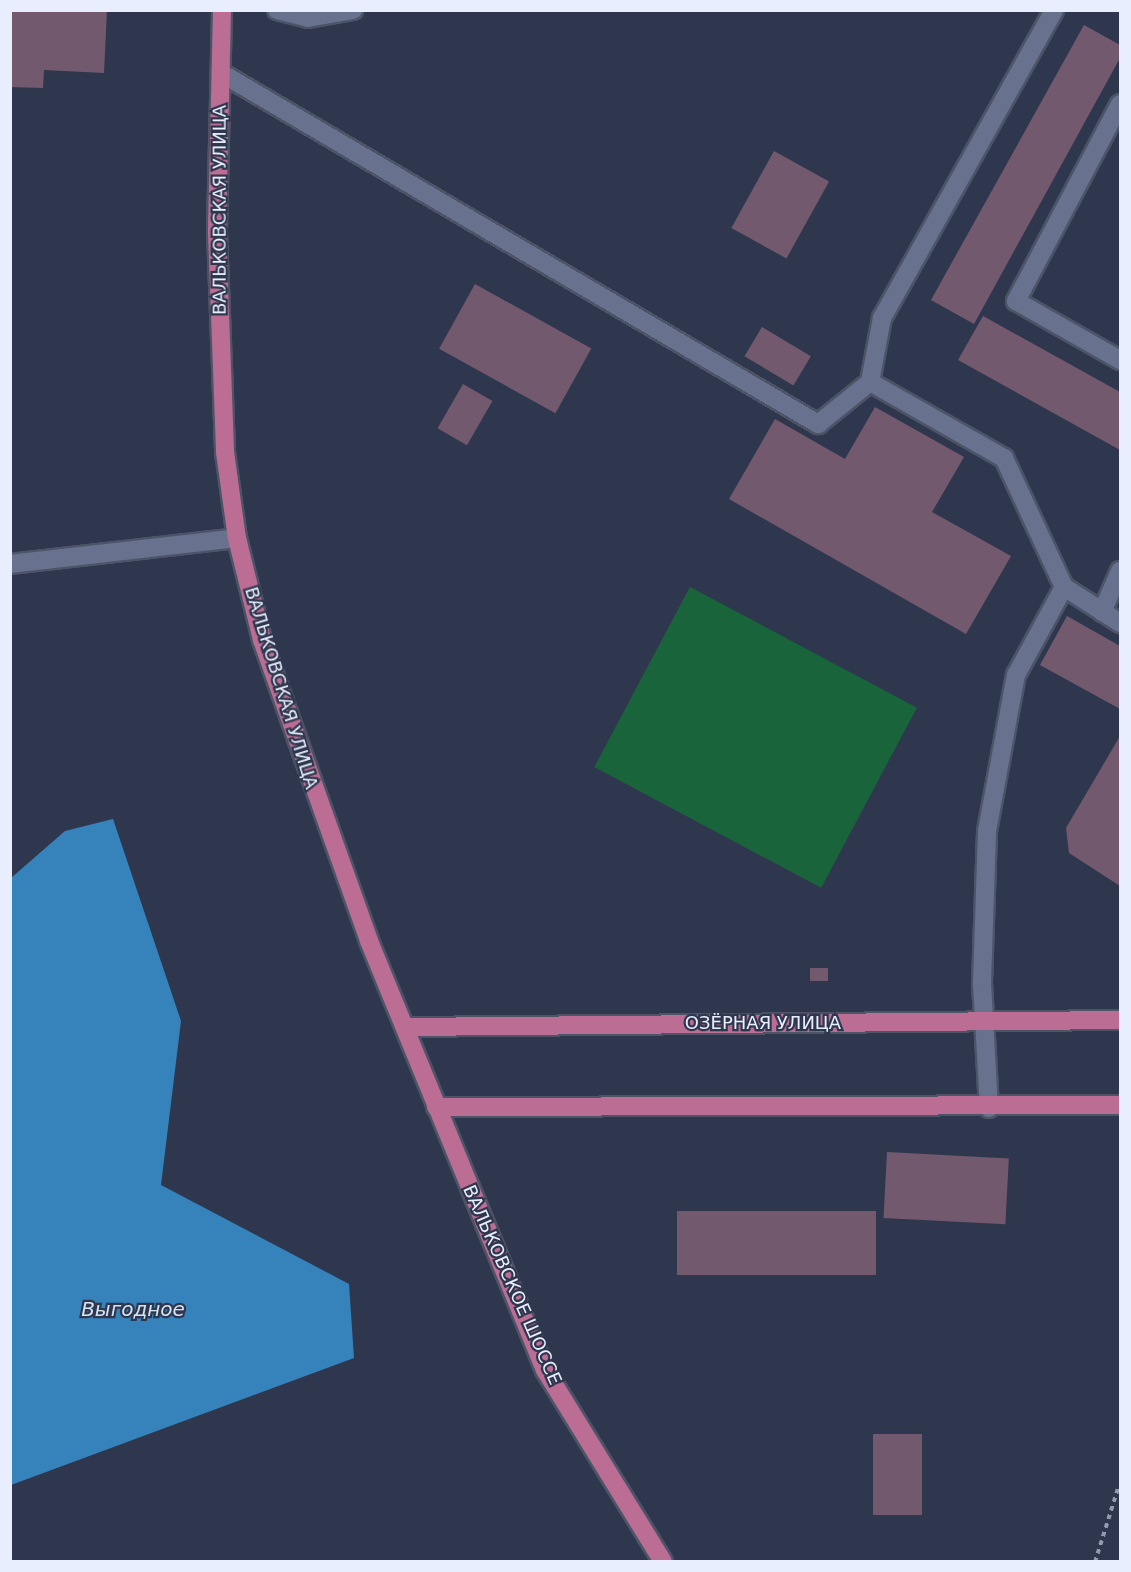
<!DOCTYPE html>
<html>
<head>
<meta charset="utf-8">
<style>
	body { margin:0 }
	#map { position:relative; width:1131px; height:1572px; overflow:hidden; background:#2f374f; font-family:"DejaVu Sans",sans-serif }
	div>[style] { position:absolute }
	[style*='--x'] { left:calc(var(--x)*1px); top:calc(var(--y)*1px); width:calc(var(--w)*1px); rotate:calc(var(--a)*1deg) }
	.green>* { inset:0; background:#1a643c; transform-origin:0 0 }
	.water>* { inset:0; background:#3683bc }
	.building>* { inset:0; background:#73596d; transform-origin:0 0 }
	.path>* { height:4px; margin-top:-2px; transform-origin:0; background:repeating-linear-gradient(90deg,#939aad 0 4.5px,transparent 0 9px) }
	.roads { filter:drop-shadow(2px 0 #4d5468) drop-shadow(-2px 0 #4d5468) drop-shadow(0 2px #4d5468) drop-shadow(0 -2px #4d5468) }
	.minor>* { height:18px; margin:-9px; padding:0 9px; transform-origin:9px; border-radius:9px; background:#68728e }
	.major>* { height:18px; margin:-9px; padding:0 9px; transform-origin:9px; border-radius:9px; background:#bb6d93 }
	span { translate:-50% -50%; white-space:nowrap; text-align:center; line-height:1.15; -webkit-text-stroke:4.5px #2f374f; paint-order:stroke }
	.street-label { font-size:18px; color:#e8eefd }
	.water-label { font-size:20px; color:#d1e3f3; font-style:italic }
	.frame { position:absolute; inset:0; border:12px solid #e8eefd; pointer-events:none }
</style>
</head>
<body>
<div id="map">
	<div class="green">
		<div style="left:690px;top:587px;width:257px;height:204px;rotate:28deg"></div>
	</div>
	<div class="water">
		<div style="clip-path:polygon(113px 819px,181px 1021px,161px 1185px,349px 1284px,354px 1358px,11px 1485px,11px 878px,65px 831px)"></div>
	</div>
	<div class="building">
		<div style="clip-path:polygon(10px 10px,107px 10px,104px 73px,44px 70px,43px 88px,10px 87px)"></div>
		<div style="clip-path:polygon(1084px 25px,1120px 45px,1120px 58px,974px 324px,931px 300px)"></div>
		<div style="left:774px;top:151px;width:63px;height:88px;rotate:29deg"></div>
		<div style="left:475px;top:284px;width:133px;height:74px;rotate:29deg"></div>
		<div style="clip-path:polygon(983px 316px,1120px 392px,1120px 450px,958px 360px)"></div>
		<div style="left:762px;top:327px;width:57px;height:34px;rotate:31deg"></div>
		<div style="left:463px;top:384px;width:34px;height:51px;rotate:30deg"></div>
		<div style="clip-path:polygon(875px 407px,964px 457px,932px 512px,1011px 556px,966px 634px,729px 499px,775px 419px,845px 459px)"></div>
		<div style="clip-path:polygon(1067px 616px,1120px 646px,1120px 709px,1040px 665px)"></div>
		<div style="clip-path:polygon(1120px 736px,1120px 886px,1069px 853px,1066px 828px)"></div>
		<div style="left:810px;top:968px;width:18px;height:13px"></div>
		<div style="left:887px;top:1152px;width:122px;height:66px;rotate:3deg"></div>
		<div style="left:677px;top:1211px;width:199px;height:64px"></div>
		<div style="left:873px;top:1434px;width:49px;height:81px"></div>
	</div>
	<div class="path">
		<div style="--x:1095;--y:1562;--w:77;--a:-72.7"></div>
	</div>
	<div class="roads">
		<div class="minor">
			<div style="--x:277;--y:10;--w:32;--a:14"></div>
			<div style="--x:308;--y:18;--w:46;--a:-10.1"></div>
			<div style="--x:221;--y:73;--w:693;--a:30.45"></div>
			<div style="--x:818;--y:424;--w:67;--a:-38.9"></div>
			<div style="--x:870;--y:382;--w:154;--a:29.6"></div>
			<div style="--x:1004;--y:458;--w:142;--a:65.1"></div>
			<div style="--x:1120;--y:104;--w:223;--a:117.8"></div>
			<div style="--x:1016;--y:301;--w:120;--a:29.6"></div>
			<div style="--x:870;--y:382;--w:65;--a:-79.4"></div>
			<div style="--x:882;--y:318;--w:353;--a:-60.8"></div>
			<div style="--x:10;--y:564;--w:228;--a:-6.5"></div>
			<div style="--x:1102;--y:612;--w:45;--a:-66.3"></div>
			<div style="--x:989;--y:1108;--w:125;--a:-93.2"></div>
			<div style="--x:982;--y:983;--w:152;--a:-88.1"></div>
			<div style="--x:987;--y:831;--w:159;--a:-79.5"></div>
			<div style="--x:1016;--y:675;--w:100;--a:-61.4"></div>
			<div style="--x:1064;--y:587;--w:67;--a:32.7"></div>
		</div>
		<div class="major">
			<div style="--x:222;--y:10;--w:222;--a:91.3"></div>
			<div style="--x:217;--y:232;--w:220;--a:87.9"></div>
			<div style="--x:225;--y:452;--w:87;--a:82.1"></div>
			<div style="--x:237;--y:538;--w:105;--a:76.2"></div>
			<div style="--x:262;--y:640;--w:319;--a:70.4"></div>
			<div style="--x:369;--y:941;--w:464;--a:67.7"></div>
			<div style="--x:545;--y:1370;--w:225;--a:58.4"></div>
			<div style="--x:406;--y:1027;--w:714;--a:-0.56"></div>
			<div style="--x:436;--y:1107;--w:684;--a:-0.17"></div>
		</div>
	</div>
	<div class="street-label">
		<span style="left:220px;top:210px;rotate:-90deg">ВАЛЬКОВСКАЯ УЛИЦА</span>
		<span style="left:281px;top:688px;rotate:73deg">ВАЛЬКОВСКАЯ УЛИЦА</span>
		<span style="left:763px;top:1023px">ОЗЁРНАЯ УЛИЦА</span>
		<span style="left:512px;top:1285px;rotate:66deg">ВАЛЬКОВСКОЕ ШОССЕ</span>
	</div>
	<div class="water-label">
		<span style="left:133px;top:1309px">Выгодное</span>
	</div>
	<div class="frame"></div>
</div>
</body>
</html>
